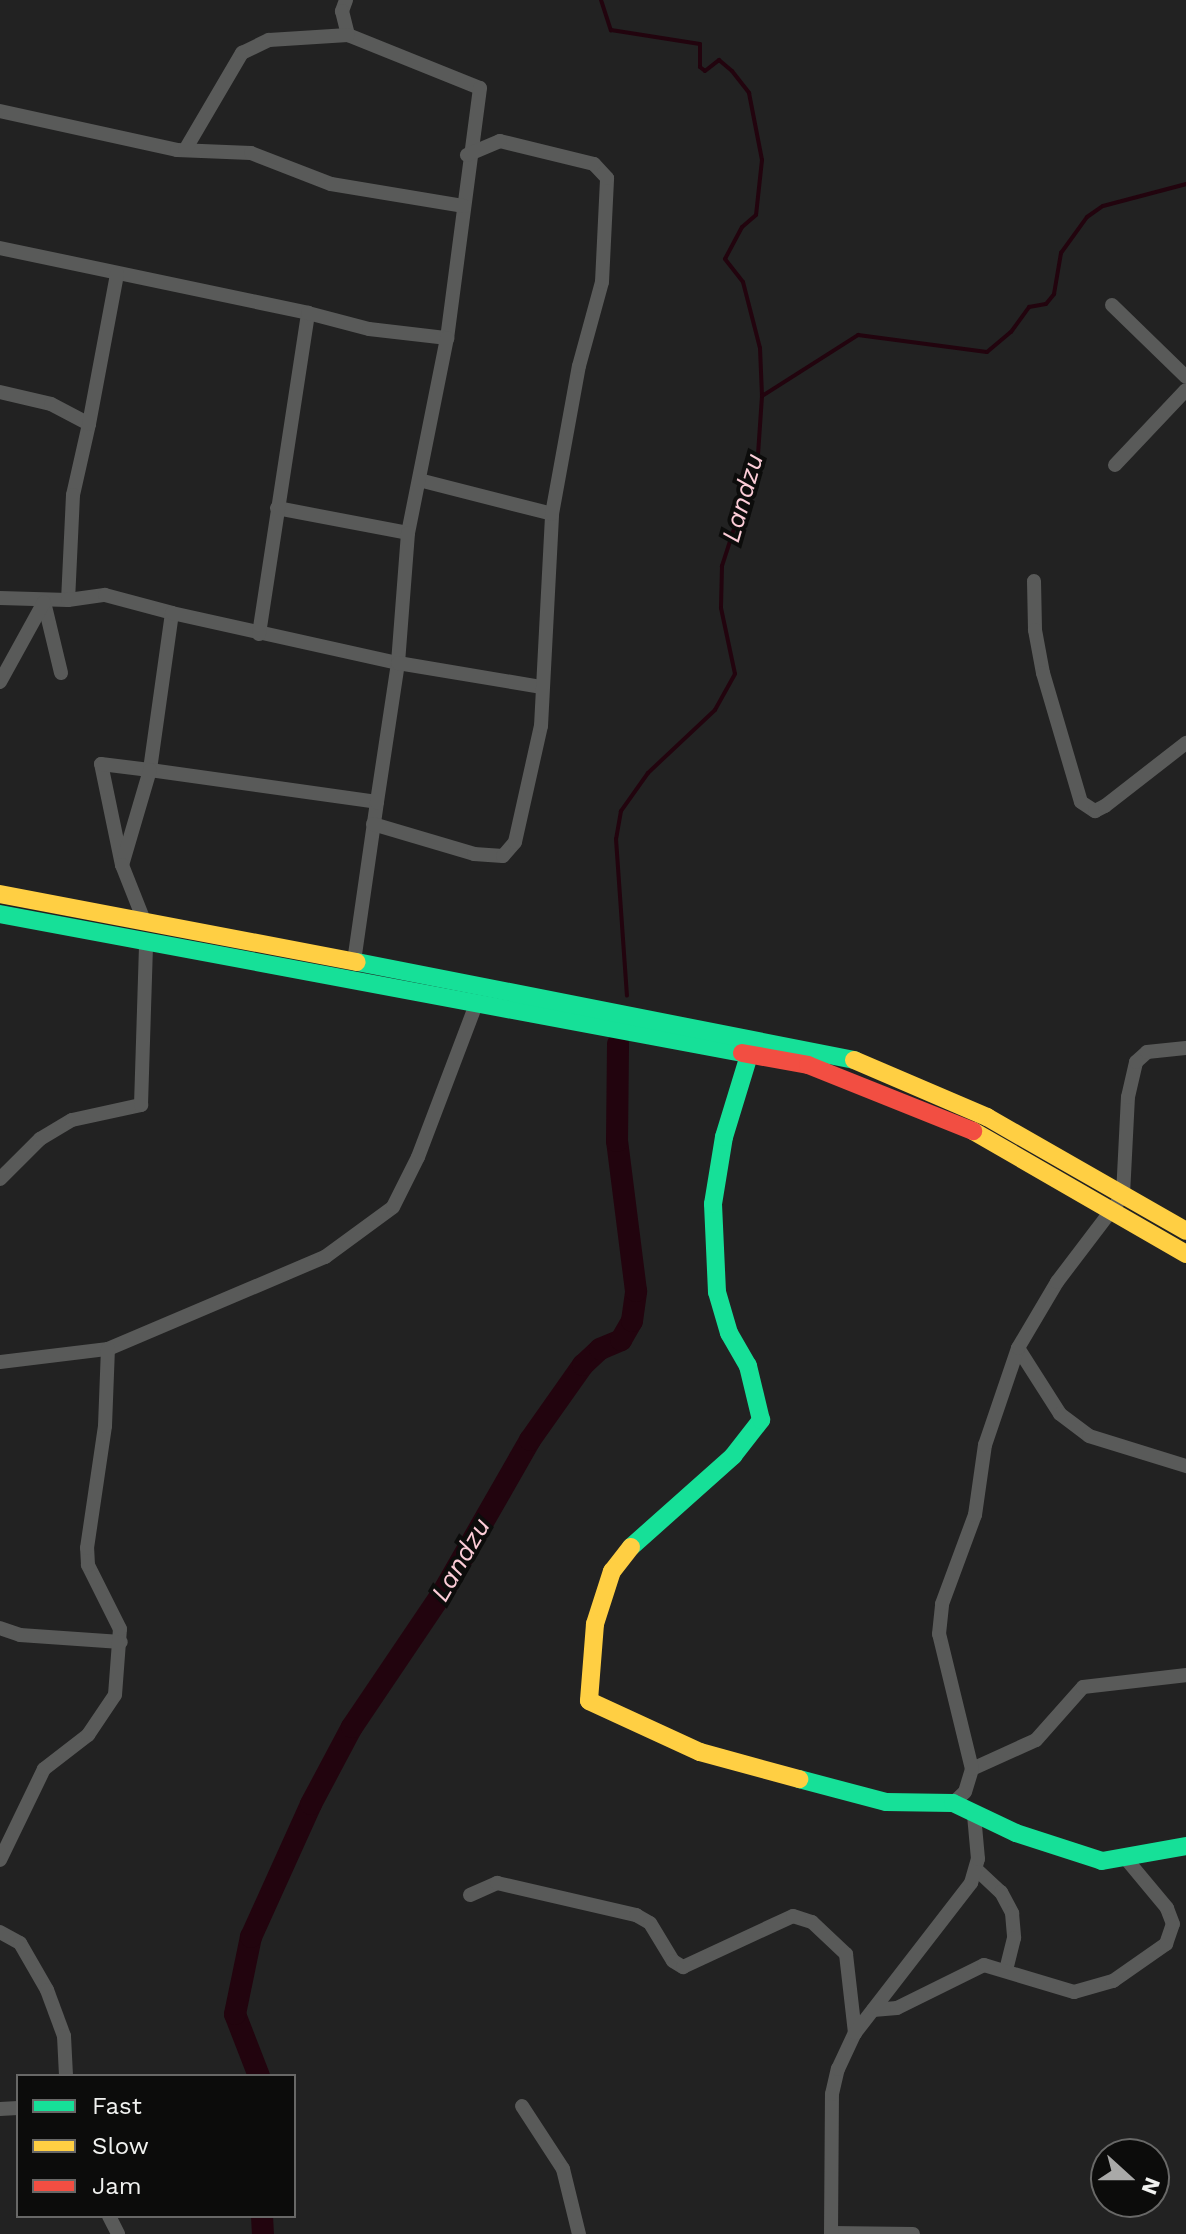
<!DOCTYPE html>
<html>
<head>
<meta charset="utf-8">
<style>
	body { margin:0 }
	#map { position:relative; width:1186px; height:2234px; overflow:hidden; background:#222; font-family:"Work Sans",sans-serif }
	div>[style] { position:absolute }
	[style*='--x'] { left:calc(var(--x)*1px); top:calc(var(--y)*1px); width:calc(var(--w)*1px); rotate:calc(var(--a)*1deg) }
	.stream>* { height:4px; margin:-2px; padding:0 2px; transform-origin:2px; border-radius:2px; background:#22040e }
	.river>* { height:22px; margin:-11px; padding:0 11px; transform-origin:11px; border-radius:11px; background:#22040e }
	.street>* { height:14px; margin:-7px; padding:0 7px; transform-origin:7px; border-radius:7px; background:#595a59 }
	.fast>* { height:18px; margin:-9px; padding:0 9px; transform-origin:9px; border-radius:9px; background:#16e098 }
	.slow>* { height:18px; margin:-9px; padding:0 9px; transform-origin:9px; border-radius:9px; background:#ffcf43 }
	.jam>* { height:18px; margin:-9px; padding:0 9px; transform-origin:9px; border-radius:9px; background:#f24e42 }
	span { translate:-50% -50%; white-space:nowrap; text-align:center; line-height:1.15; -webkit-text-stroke:8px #0c0c0b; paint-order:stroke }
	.water-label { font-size:26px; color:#fdcdd8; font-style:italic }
	.legend { position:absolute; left:16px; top:2074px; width:280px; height:144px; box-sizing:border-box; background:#0c0c0b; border:2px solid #686867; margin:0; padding:10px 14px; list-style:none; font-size:24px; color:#f1f2f0 }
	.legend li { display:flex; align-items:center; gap:16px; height:40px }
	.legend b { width:40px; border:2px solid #686867 }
	.north { position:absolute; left:1090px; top:2138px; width:80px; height:80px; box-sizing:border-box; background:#0c0c0b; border:2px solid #686867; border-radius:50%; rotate:111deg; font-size:22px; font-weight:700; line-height:32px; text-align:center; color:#f1f2f0 }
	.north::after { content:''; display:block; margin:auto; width:28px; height:36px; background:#a9a9a8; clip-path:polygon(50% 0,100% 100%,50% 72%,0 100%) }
</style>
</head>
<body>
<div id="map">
	<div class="stream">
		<div style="--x:601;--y:0;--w:32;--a:72"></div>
		<div style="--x:611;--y:30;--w:90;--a:8.9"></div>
		<div style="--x:700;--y:44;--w:23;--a:90"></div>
		<div style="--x:700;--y:67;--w:6;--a:39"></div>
		<div style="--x:705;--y:71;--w:18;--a:-38"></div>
		<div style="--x:719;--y:60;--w:17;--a:40"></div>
		<div style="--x:732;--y:71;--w:28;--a:52"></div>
		<div style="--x:749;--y:93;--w:68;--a:79"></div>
		<div style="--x:762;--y:160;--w:55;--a:96.2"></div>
		<div style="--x:756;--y:215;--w:18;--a:139"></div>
		<div style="--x:742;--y:227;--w:36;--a:118"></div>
		<div style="--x:725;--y:259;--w:29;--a:52"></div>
		<div style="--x:743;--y:282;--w:68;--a:75.6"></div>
		<div style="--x:760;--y:348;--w:48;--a:87.6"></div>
		<div style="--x:762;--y:396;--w:59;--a:93.9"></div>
		<div style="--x:758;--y:455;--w:117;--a:108"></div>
		<div style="--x:722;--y:566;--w:42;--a:91.4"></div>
		<div style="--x:721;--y:608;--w:67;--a:78"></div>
		<div style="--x:735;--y:674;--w:41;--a:119.1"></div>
		<div style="--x:715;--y:710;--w:92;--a:136.8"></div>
		<div style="--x:648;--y:773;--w:47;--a:125.4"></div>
		<div style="--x:621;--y:811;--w:28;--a:100"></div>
		<div style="--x:616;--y:839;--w:157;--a:86"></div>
		<div style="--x:762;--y:396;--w:114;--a:-32.4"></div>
		<div style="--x:858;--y:335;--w:130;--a:7.5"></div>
		<div style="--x:987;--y:352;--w:31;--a:-40"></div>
		<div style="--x:1011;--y:332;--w:31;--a:-54"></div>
		<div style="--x:1029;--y:307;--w:17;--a:-10"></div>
		<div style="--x:1046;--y:304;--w:13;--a:-51"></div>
		<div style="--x:1054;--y:294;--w:42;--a:-80.3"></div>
		<div style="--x:1061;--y:253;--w:44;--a:-54.2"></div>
		<div style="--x:1087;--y:217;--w:19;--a:-35"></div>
		<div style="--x:1103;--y:206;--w:86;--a:-14.8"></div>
	</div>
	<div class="river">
		<div style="--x:259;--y:2076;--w:66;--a:-111.2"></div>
		<div style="--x:235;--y:2014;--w:79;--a:-78.3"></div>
		<div style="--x:251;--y:1937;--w:146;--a:-65.7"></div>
		<div style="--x:311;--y:1804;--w:87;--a:-62"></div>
		<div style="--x:352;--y:1727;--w:163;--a:-56"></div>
		<div style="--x:443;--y:1592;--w:175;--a:-60.2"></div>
		<div style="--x:530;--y:1440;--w:92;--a:-54.8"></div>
		<div style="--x:583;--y:1365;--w:23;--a:-43"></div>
		<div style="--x:600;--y:1349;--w:23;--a:-23"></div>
		<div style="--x:621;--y:1340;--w:22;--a:-60"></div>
		<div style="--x:632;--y:1321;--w:30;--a:-82"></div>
		<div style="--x:636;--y:1291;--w:151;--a:-97.2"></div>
		<div style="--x:617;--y:1141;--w:97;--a:-89.4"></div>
		<div style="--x:262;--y:2216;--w:18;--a:87"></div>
	</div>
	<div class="street">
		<div style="--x:346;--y:0;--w:12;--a:110"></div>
		<div style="--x:342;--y:11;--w:25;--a:76"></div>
		<div style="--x:348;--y:35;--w:142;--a:21.9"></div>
		<div style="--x:480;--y:88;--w:252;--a:97.5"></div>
		<div style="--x:0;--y:111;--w:181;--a:12.4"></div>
		<div style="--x:177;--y:150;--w:74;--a:2.3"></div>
		<div style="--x:251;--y:153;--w:86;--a:21.2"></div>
		<div style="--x:331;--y:184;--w:135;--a:9.4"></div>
		<div style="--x:185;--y:150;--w:113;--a:-59.6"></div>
		<div style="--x:242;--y:53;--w:30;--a:-26"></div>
		<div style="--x:269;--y:40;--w:79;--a:-3.6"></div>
		<div style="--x:0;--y:248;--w:315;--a:11.9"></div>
		<div style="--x:1112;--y:305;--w:103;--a:44.2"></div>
		<div style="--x:0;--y:392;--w:52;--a:13.2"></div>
		<div style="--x:51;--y:404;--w:43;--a:27.8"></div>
		<div style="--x:89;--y:424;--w:73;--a:102.7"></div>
		<div style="--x:73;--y:495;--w:105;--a:92.7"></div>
		<div style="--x:68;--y:600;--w:68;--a:-178.3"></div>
		<div style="--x:89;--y:424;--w:153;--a:-79.4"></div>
		<div style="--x:1115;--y:465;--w:103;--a:-46.6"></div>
		<div style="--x:419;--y:480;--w:137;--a:14.3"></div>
		<div style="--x:277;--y:508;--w:133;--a:10.8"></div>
		<div style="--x:1034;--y:581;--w:49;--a:88.8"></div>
		<div style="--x:1035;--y:630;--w:44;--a:79.5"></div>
		<div style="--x:1043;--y:673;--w:134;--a:73.6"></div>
		<div style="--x:1081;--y:802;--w:17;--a:33"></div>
		<div style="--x:1095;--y:811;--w:11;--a:-27"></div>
		<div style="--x:1105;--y:806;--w:103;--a:-37.9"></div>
		<div style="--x:68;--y:600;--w:37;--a:-8"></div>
		<div style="--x:105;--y:595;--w:69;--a:15"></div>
		<div style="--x:172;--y:613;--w:159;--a:98"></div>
		<div style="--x:150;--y:770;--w:229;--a:8"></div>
		<div style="--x:377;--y:802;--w:161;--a:98.2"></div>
		<div style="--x:44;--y:602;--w:73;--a:76.5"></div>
		<div style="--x:172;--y:613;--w:231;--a:12.5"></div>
		<div style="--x:398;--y:663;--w:141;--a:98.6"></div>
		<div style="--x:259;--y:634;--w:325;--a:-81.3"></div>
		<div style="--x:308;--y:313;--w:63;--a:14.7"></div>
		<div style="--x:369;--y:329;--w:79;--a:6.6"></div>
		<div style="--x:447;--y:338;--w:199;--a:101.3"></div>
		<div style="--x:408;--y:533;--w:130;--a:94.4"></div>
		<div style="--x:398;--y:663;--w:146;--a:9.5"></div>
		<div style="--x:0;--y:682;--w:91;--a:-61.2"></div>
		<div style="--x:373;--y:824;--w:105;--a:16.5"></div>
		<div style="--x:474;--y:854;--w:29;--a:4"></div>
		<div style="--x:503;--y:856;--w:18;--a:-49"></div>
		<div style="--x:515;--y:842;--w:119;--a:-77.4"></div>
		<div style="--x:541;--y:726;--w:212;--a:-87"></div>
		<div style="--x:552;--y:514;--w:150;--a:-79.7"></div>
		<div style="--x:579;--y:366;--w:87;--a:-74.7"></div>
		<div style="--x:602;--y:282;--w:104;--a:-87.2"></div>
		<div style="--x:607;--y:178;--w:19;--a:-133"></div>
		<div style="--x:594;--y:164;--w:97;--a:-166.3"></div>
		<div style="--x:500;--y:141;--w:36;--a:157"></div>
		<div style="--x:122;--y:865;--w:103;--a:-101.7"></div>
		<div style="--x:101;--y:764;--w:49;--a:7"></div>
		<div style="--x:150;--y:770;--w:99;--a:106.4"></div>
		<div style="--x:122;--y:865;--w:62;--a:68.4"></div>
		<div style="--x:0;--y:1179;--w:57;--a:-45"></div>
		<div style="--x:40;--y:1139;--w:37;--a:-31"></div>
		<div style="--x:72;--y:1120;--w:71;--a:-12.3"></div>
		<div style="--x:141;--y:1105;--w:160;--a:-88.2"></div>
		<div style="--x:1018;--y:1348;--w:78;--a:57.5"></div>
		<div style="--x:1060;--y:1414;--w:36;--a:37"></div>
		<div style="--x:1089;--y:1436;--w:102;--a:17.2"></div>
		<div style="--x:0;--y:1362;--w:109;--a:-6.9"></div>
		<div style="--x:108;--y:1349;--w:236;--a:-23"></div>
		<div style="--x:325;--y:1257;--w:84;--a:-36.3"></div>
		<div style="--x:393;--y:1207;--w:56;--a:-63.4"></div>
		<div style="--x:418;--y:1157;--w:164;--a:-69.2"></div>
		<div style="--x:0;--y:1628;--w:21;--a:19"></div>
		<div style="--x:20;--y:1635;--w:101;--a:4"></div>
		<div style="--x:972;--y:1769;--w:70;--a:-24.4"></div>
		<div style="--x:1036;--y:1740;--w:71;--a:-48.4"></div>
		<div style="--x:1083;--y:1687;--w:104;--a:-6.6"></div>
		<div style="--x:953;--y:1803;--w:16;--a:-43"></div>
		<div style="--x:965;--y:1792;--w:24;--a:-73"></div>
		<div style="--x:972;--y:1769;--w:139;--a:-103.7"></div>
		<div style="--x:939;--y:1634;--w:30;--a:-84"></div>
		<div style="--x:942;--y:1604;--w:95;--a:-69.7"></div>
		<div style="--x:975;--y:1515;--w:71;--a:-81.9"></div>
		<div style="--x:985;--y:1445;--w:102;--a:-71.2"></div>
		<div style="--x:1018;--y:1348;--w:77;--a:-59.4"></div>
		<div style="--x:1057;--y:1282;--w:109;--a:-52.8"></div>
		<div style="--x:1123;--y:1195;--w:98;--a:-87.1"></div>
		<div style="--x:1128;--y:1097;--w:36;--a:-77"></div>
		<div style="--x:1136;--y:1062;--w:15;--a:-42"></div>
		<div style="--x:1147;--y:1052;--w:39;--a:-6"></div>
		<div style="--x:0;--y:1860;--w:101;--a:-64.2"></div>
		<div style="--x:44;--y:1769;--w:56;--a:-37.7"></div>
		<div style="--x:88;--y:1735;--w:48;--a:-56"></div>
		<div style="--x:115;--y:1695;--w:66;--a:-85.7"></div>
		<div style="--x:120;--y:1629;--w:72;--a:-116.6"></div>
		<div style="--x:88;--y:1565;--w:17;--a:-93"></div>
		<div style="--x:87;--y:1548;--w:123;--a:-81.6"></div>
		<div style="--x:105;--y:1426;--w:77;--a:-87.8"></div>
		<div style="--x:977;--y:1870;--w:33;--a:43"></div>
		<div style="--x:1001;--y:1892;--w:24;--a:62"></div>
		<div style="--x:1012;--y:1913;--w:25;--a:85"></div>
		<div style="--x:1014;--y:1938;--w:33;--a:104"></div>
		<div style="--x:470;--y:1895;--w:30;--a:-24"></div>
		<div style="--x:497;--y:1883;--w:143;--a:13"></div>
		<div style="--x:636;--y:1915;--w:16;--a:30"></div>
		<div style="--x:650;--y:1923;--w:44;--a:58.8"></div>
		<div style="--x:673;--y:1961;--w:12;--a:31"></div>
		<div style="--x:683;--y:1967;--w:121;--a:-24.9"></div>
		<div style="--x:793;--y:1916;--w:20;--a:18"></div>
		<div style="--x:812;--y:1922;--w:47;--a:43.3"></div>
		<div style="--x:846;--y:1954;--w:80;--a:83.5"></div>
		<div style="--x:0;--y:1932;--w:23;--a:29"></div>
		<div style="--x:20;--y:1943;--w:54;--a:60.1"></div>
		<div style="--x:47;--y:1990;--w:49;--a:69.7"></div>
		<div style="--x:64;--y:2036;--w:40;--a:87.1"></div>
		<div style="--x:873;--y:2010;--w:24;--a:-5"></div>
		<div style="--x:897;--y:2008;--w:97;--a:-26.3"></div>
		<div style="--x:984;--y:1965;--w:94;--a:16.7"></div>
		<div style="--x:1074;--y:1992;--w:41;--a:-15.8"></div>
		<div style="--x:1113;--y:1981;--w:65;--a:-34.9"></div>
		<div style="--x:1166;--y:1944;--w:21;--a:-71"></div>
		<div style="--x:1173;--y:1924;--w:17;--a:-111"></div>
		<div style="--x:1167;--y:1908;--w:62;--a:-129.8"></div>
		<div style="--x:522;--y:2106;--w:75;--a:56.9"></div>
		<div style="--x:563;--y:2169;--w:67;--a:76.2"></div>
		<div style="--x:0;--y:2109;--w:18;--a:-3"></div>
		<div style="--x:109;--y:2216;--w:20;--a:63"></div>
		<div style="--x:831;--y:2233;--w:82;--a:0.7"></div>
		<div style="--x:831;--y:2234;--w:140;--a:-89.6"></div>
		<div style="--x:832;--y:2094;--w:26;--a:-77"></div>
		<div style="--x:838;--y:2069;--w:40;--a:-65"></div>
		<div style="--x:855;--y:2033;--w:190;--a:-52.3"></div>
		<div style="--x:971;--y:1883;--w:25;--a:-74"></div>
		<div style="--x:978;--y:1859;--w:44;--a:-95.2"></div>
	</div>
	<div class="fast">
		<div style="--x:0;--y:914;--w:755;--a:10.61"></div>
		<div style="--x:357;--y:962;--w:507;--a:11.15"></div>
		<div style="--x:631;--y:1547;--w:137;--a:-41.7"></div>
		<div style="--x:733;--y:1456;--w:46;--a:-52.1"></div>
		<div style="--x:761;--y:1420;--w:56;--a:-103.5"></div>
		<div style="--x:748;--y:1366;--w:38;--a:-120"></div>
		<div style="--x:729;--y:1333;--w:43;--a:-106.3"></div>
		<div style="--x:717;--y:1292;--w:88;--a:-92.6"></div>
		<div style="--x:713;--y:1204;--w:68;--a:-80.7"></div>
		<div style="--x:724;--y:1137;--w:89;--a:-73"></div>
		<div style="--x:799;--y:1779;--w:90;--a:14.8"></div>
		<div style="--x:886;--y:1802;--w:67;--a:0.9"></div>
		<div style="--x:953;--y:1803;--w:70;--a:25.5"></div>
		<div style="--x:1016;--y:1833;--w:90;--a:18"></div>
		<div style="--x:1102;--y:1861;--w:85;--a:-10.1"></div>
	</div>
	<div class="slow">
		<div style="--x:0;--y:894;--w:363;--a:10.8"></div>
		<div style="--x:854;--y:1060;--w:145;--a:23.2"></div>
		<div style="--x:987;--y:1117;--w:229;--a:29.8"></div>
		<div style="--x:973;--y:1131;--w:246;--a:30"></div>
		<div style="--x:631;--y:1547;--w:31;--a:128"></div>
		<div style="--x:612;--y:1571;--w:56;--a:107.8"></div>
		<div style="--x:595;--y:1624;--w:77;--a:94.5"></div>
		<div style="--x:589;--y:1701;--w:122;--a:24.7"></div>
		<div style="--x:700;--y:1752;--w:103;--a:15.3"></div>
	</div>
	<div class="jam">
		<div style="--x:742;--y:1053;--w:67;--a:10.3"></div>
		<div style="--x:808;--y:1065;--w:178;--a:21.8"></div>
	</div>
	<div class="water-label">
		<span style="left:743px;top:498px;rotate:-74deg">Landzu</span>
		<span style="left:461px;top:1560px;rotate:-60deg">Landzu</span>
	</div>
	<ul class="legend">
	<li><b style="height:10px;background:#16e098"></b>Fast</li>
	<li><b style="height:10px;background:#ffcf43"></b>Slow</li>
	<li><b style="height:10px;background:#f24e42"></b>Jam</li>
	</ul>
	<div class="north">N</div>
</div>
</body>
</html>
